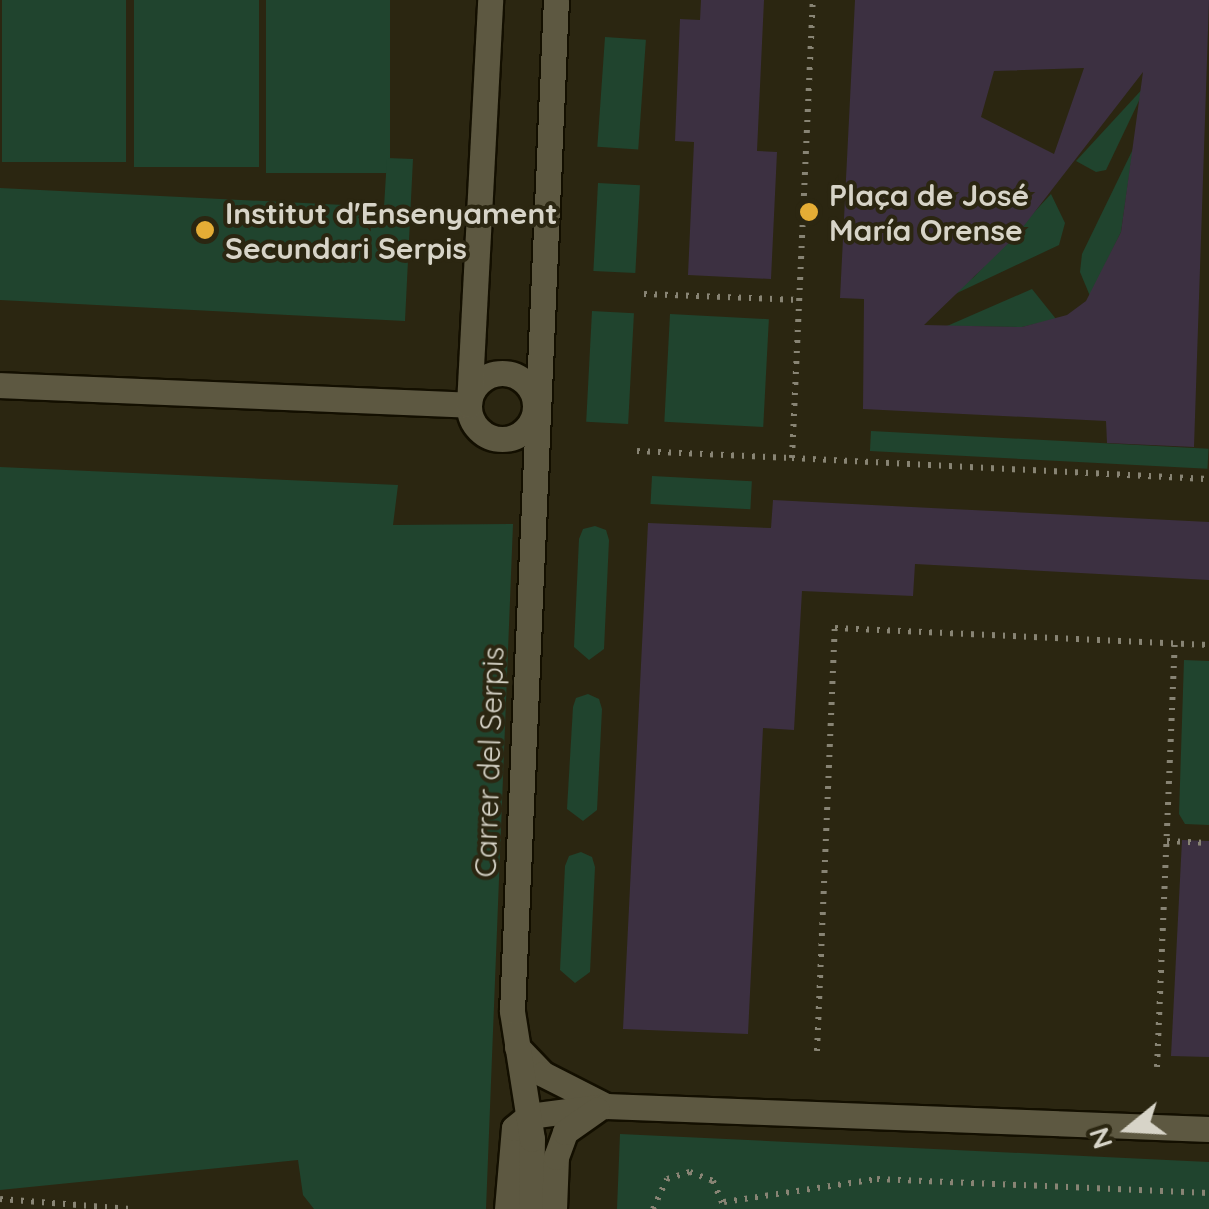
<!DOCTYPE html>
<html>
<head>
<meta charset="utf-8">
<style>
	body { margin:0 }
	#map { position:relative; width:1209px; height:1209px; overflow:hidden; background:#2b2611; font-family:Quicksand,sans-serif }
	div>[style] { position:absolute }
	[style*='--x'] { left:calc(var(--x)*1px); top:calc(var(--y)*1px); width:calc(var(--w)*1px); rotate:calc(var(--a)*1deg) }
	.green>* { inset:0; background:#20442e; transform-origin:0 0 }
	.building>* { inset:0; background:#3c3041 }
	.path>* { height:6px; margin-top:-3px; transform-origin:0; background:repeating-linear-gradient(90deg,#888474 0 2.5px,transparent 0 10.5px) }
	.roads { filter:drop-shadow(2px 0 #130f00) drop-shadow(-2px 0 #130f00) drop-shadow(0 2px #130f00) drop-shadow(0 -2px #130f00) }
	.minor>* { height:25px; margin:-12.5px; padding:0 12.5px; transform-origin:12.5px; border-radius:12.5px; background:#5d5841 }
	.minor>.ring { margin:-12.5px; padding:0; box-sizing:content-box; background:none; border:25px solid #5d5841; border-radius:50% }
	.dots>* { width:28px; height:28px; translate:-50% -50%; box-sizing:border-box; border:5px solid #2b2611; border-radius:50% }
	span { translate:-50% -50%; white-space:nowrap; text-align:center; line-height:1.15; -webkit-text-stroke:8px #2b2611; paint-order:stroke }
	.poi-label { font-size:30px; color:#d7d4c8; font-weight:700 }
	.left { translate:0 -50%; text-align:left }
	.street-label { font-size:30px; color:#d7d4c8 }
	.north { position:absolute; left:1079px; top:1079px; width:100px; height:100px; -webkit-text-stroke:8px #2b2611; paint-order:stroke; rotate:252deg; font-size:28px; font-weight:700; line-height:40px; text-align:center; color:#d7d4c8 }
	.north::after { content:''; display:block; margin:auto; width:35px; height:45px; background:#d7d4c8; clip-path:polygon(50% 0,100% 100%,50% 72%,0 100%) }
</style>
</head>
<body>
<div id="map">
	<div class="green">
		<div style="left:2px;top:0;width:124px;height:162px"></div>
		<div style="left:134px;top:0;width:125px;height:167px"></div>
		<div style="left:266px;top:0;width:124px;height:173px"></div>
		<div style="left:605px;top:37px;width:41px;height:110px;rotate:4deg"></div>
		<div style="clip-path:polygon(1147px 84px,1106px 170px,1096px 172px,1076px 161px)"></div>
		<div style="clip-path:polygon(1133px 149px,1121px 232px,1090px 296px,1080px 272px,1082px 254px)"></div>
		<div style="clip-path:polygon(387px 158px,413px 159px,405px 321px,0 300px,0 188px,384px 207px)"></div>
		<div style="left:598px;top:183px;width:42px;height:88px;rotate:3deg"></div>
		<div style="clip-path:polygon(1051px 194px,1065px 223px,1059px 245px,936px 303px,974px 277px)"></div>
		<div style="clip-path:polygon(1032px 289px,1056px 319px,1022px 327px,947px 326px)"></div>
		<div style="left:592px;top:311px;width:42px;height:111px;rotate:3deg"></div>
		<div style="left:670px;top:314px;width:99px;height:108px;rotate:3deg"></div>
		<div style="left:871px;top:431px;width:338px;height:20px;rotate:3deg"></div>
		<div style="clip-path:polygon(0 467px,398px 485px,393px 525px,513px 524px,486px 1209px,314px 1209px,303px 1195px,298px 1160px,0 1190px)"></div>
		<div style="left:652px;top:476px;width:100px;height:28px;rotate:3deg"></div>
		<div style="clip-path:polygon(595px 526px,606px 530px,609px 540px,604px 649px,589px 660px,574px 647px,579px 539px,583px 529px)"></div>
		<div style="clip-path:polygon(1184px 660px,1209px 661px,1209px 825px,1185px 824px,1179px 814px)"></div>
		<div style="clip-path:polygon(588px 694px,599px 699px,602px 709px,597px 810px,583px 821px,567px 809px,573px 707px,576px 698px)"></div>
		<div style="clip-path:polygon(581px 852px,592px 857px,595px 867px,590px 972px,575px 983px,560px 970px,565px 866px,569px 856px)"></div>
		<div style="clip-path:polygon(620px 1134px,1209px 1162px,1209px 1209px,617px 1209px)"></div>
	</div>
	<div class="building">
		<div style="clip-path:polygon(701px 0,764px 0,757px 151px,777px 152px,771px 279px,688px 275px,694px 142px,675px 141px,680px 19px,700px 20px)"></div>
		<div style="clip-path:polygon(evenodd,855px 0,1209px 0,1194px 447px,1107px 443px,1106px 421px,863px 409px,864px 299px,840px 298px,855px 0,1084px 68px,1054px 154px,981px 117px,994px 71px,1084px 68px,855px 0,1143px 72px,1121px 232px,1086px 301px,1067px 315px,1022px 327px,924px 325px,1016px 236px,1143px 72px)"></div>
		<div style="clip-path:polygon(773px 500px,1209px 522px,1209px 580px,915px 564px,913px 596px,802px 591px,794px 730px,763px 728px,748px 1034px,623px 1029px,648px 523px,771px 528px)"></div>
		<div style="clip-path:polygon(1182px 840px,1209px 841px,1209px 1057px,1171px 1056px)"></div>
	</div>
	<div class="path">
		<div style="--x:644;--y:294;--w:155;--a:2.2"></div>
		<div style="--x:637;--y:451;--w:155;--a:2.6"></div>
		<div style="--x:792;--y:458;--w:458;--a:-87.4"></div>
		<div style="--x:792;--y:458;--w:418;--a:2.9"></div>
		<div style="--x:1167;--y:841;--w:42;--a:2.7"></div>
		<div style="--x:817;--y:1051;--w:423;--a:-87.6"></div>
		<div style="--x:835;--y:628;--w:374;--a:2.6"></div>
		<div style="--x:1157;--y:1067;--w:423;--a:-87.6"></div>
		<div style="--x:0;--y:1199;--w:131;--a:4.4"></div>
		<div style="--x:724;--y:1202;--w:155;--a:-8.5"></div>
		<div style="--x:877;--y:1179;--w:332;--a:2.4"></div>
		<div style="--x:653;--y:1209;--w:33;--a:-65"></div>
		<div style="--x:667;--y:1179;--w:24;--a:-17"></div>
		<div style="--x:690;--y:1172;--w:25;--a:21"></div>
		<div style="--x:713;--y:1181;--w:30;--a:67"></div>
	</div>
	<div class="roads">
		<div class="minor">
			<div class="ring" style="left:469px;top:373px;width:41px;height:41px"></div>
			<div style="--x:0;--y:385;--w:469;--a:2.4"></div>
			<div style="--x:469;--y:405;--w:406;--a:-87"></div>
			<div style="--x:517;--y:1047;--w:37;--a:46"></div>
			<div style="--x:543;--y:1074;--w:71;--a:26.9"></div>
			<div style="--x:507;--y:1209;--w:81;--a:-85.1"></div>
			<div style="--x:514;--y:1128;--w:19;--a:-39"></div>
			<div style="--x:529;--y:1116;--w:78;--a:-7.4"></div>
			<div style="--x:606;--y:1106;--w:603;--a:2.18"></div>
			<div style="--x:531;--y:1209;--w:70;--a:-89.2"></div>
			<div style="--x:532;--y:1139;--w:130;--a:-98.9"></div>
			<div style="--x:512;--y:1011;--w:1012;--a:-87.51"></div>
			<div style="--x:554;--y:1209;--w:52;--a:-87.8"></div>
			<div style="--x:556;--y:1157;--w:27;--a:-70"></div>
			<div style="--x:565;--y:1132;--w:39;--a:-35"></div>
		</div>
	</div>
	<div class="dots">
		<div style="left:809px;top:212px;background:#e5ad35"></div>
		<div style="left:205px;top:230px;background:#e5ad35"></div>
	</div>
	<div class="poi-label">
		<span class="left" style="left:829px;top:212px">Plaça de José<br>María Orense</span>
		<span class="left" style="left:225px;top:230px">Institut d'Ensenyament<br>Secundari Serpis</span>
	</div>
	<div class="street-label">
		<span style="left:489px;top:762px;rotate:-88deg">Carrer del Serpis</span>
	</div>
	<div class="north">N</div>
</div>
</body>
</html>
